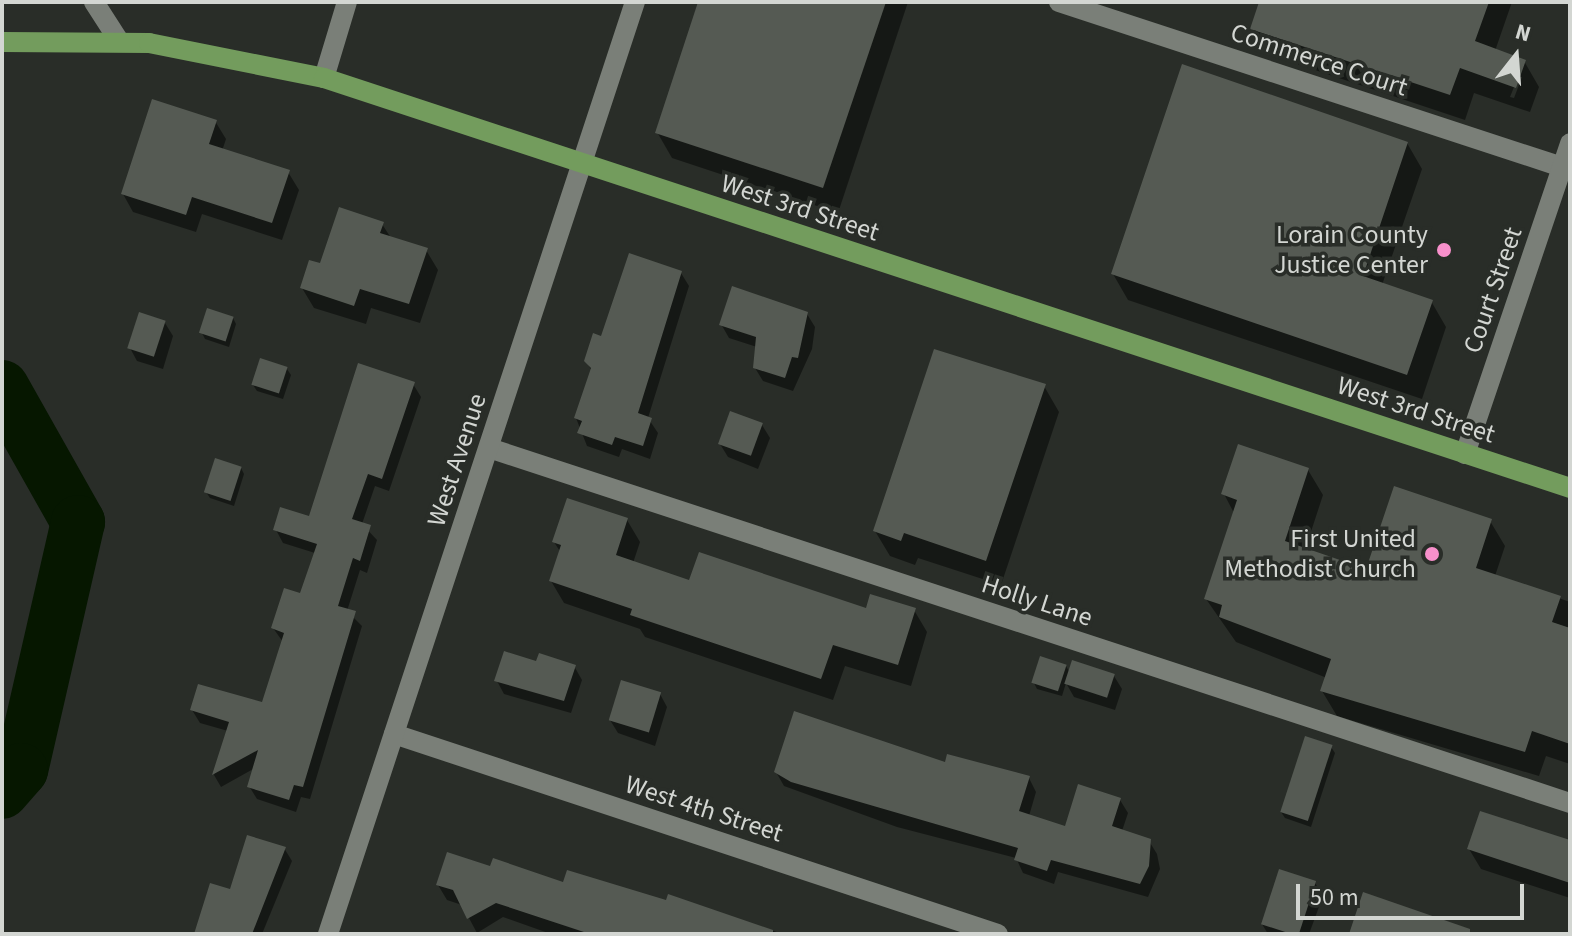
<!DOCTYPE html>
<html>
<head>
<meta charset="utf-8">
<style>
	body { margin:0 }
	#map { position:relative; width:1572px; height:936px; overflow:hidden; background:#292d28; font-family:"Source Sans 3",sans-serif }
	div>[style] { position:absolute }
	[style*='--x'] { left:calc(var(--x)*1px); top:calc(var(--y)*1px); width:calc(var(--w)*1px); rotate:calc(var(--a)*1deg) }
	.shadow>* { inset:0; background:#0007 }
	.river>* { height:54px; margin:-27px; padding:0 27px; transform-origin:27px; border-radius:27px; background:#061700 }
	.building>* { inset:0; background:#555a53; transform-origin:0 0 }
	.minor>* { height:20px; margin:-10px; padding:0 10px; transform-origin:10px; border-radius:10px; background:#7a7f78 }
	.major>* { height:20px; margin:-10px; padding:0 10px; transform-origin:10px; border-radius:10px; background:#739c5d }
	.dots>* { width:22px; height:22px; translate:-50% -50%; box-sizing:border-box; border:4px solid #292d28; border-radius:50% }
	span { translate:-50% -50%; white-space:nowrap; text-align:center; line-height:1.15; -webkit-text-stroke:7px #292d28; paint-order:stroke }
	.street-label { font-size:26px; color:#d3d6d2 }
	.poi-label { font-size:26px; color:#d3d6d2 }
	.right { translate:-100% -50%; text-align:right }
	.frame { position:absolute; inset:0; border:4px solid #d3d6d2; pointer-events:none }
	.north { position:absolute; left:1476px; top:16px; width:80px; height:80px; -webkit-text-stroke:6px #292d28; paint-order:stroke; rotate:17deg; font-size:22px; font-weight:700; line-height:32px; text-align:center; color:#d3d6d2 }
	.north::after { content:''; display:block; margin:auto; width:28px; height:36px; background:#d3d6d2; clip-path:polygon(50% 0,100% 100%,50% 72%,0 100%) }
	.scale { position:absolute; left:1296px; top:884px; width:228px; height:36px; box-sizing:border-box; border:4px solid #d3d6d2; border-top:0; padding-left:10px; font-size:24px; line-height:28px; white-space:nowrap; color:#d3d6d2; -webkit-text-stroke:6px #292d28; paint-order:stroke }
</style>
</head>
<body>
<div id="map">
	<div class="shadow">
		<div style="clip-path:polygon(700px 2px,908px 2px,838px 213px,672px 158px,657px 132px)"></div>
		<div style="clip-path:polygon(evenodd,1262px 2px,1512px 2px,1495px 51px,1524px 61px,1539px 87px,1530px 112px,1474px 93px,1465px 120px,1267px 54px,1253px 29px,1262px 2px,1518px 77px,1522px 77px,1514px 98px,1510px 97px,1518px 77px)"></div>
		<div style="clip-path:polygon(215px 121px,226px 139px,222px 151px,288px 172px,299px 190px,282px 240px,202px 214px,196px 232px,133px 212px,123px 194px)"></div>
		<div style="clip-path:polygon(1407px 143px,1422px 169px,1382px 285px,1431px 301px,1446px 327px,1422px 399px,1128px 300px,1113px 274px)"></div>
		<div style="clip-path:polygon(382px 224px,391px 238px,426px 250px,438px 270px,420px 323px,371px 308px,366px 324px,314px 308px,302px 288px,321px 266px)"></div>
		<div style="clip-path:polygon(681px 273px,689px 286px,648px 418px,658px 433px,650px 459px,622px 449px,619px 457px,587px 446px,576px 418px,592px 371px,586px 361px,603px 339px)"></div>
		<div style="clip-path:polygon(807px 314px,815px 327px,812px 349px,793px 391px,763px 381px,755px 368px,757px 347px,729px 338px,721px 324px)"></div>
		<div style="clip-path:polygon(233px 318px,236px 324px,229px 347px,205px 339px,202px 333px)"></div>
		<div style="clip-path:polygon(165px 323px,173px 336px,163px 369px,137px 361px,130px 348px)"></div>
		<div style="clip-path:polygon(287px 369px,291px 375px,283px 399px,257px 391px,253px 385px)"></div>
		<div style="clip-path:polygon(413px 384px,421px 397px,389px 491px,375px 486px,362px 524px,377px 540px,367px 573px,360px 570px,347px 611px,362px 626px,310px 799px,301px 797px,296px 812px,257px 799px,249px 786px,255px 768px,221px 787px,214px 775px,228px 731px,200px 723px,192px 710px,263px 704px,283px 642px,273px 628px,301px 596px,315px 553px,283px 543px,276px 530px,310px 519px)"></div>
		<div style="clip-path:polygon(1044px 386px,1059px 412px,1001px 585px,918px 558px,915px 565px,890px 556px,875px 531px)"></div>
		<div style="clip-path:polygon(762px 425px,770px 438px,758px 469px,728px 457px,720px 444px)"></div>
		<div style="clip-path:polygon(241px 468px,244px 474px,234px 506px,210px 498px,206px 492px)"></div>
		<div style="clip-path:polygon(1308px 470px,1323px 495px,1305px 550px,1368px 571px,1490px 521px,1505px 546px,1495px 576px,1570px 602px,1570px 764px,1546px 756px,1539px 776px,1337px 716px,1322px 691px,1327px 678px,1236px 642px,1206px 599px,1234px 513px,1224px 494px)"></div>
		<div style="clip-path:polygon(627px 520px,640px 542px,633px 563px,690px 583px,867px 610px,914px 610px,927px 632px,911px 686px,845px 666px,833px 700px,645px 637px,640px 629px,564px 603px,551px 581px,561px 553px,554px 542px)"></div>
		<div style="clip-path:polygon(538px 664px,574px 666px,582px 680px,571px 713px,504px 694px,497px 681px)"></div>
		<div style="clip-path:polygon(1066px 666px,1070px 673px,1114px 676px,1122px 689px,1115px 710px,1074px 697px,1066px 683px,1062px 696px,1037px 689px,1034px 683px)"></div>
		<div style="clip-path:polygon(660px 694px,667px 707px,655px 746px,618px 733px,610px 720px)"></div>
		<div style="clip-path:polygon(1331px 747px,1335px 753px,1311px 827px,1285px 818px,1281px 812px)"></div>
		<div style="clip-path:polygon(946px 765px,1029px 778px,1036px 792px,1029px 816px,1066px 828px,1120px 800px,1128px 813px,1122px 831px,1149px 841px,1157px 854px,1160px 869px,1148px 897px,1058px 872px,1054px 884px,1023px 873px,1016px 858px,897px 827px,784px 786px,776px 772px)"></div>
		<div style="clip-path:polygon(1570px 833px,1570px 898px,1481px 869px,1469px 849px,1567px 841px)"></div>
		<div style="clip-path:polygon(284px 848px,292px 861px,262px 934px,196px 934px,231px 892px)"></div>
		<div style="clip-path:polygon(491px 869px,667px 903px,669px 897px,783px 934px,551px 934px,503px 917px,477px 933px,462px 905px,447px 900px,438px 885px)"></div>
		<div style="clip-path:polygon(1315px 883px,1323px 896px,1309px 934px,1268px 934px,1262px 924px)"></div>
	</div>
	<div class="river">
		<div style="--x:2;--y:387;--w:155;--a:60.6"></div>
		<div style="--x:78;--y:522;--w:254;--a:102.9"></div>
		<div style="--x:21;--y:770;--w:29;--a:131"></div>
	</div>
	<div class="building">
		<div style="clip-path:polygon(698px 2px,886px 2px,823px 188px,655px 133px)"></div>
		<div style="clip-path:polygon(1259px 2px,1489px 2px,1475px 41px,1526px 60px,1516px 88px,1460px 68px,1450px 95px,1250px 29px)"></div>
		<div style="clip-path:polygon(1182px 64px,1408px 142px,1363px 276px,1433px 300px,1407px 375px,1111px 274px)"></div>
		<div style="clip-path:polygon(152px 99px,217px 120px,209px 144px,290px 170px,272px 223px,192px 197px,186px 215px,121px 194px)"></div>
		<div style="clip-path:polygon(339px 207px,384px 222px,380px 233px,428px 248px,409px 304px,360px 289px,354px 306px,300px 288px,309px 260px,320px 263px)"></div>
		<div style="clip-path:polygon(629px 253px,682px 271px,638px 413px,652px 418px,643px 446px,615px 437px,612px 445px,577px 433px,582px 421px,574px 418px,591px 368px,584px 361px,593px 333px,601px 336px)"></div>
		<div style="clip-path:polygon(732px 286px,808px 312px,798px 358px,792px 357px,785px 378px,753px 368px,756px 337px,719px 325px)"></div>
		<div style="left:207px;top:308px;width:28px;height:26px;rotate:18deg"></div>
		<div style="left:139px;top:312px;width:28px;height:38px;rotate:18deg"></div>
		<div style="clip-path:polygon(934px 349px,1046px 384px,986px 561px,904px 533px,901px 541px,873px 531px)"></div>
		<div style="left:260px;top:358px;width:29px;height:28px;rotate:18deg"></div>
		<div style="clip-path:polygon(358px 363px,415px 382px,382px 479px,368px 474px,352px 519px,371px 525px,360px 561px,353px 558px,338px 606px,356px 611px,303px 787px,294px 785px,289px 800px,247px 787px,258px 750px,212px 775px,229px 722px,190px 710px,198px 684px,262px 702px,284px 633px,271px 628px,284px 588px,300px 593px,317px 544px,273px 530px,280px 507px,309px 516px)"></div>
		<div style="left:730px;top:411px;width:35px;height:35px;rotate:20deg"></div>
		<div style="clip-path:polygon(1238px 444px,1309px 468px,1285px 541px,1366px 569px,1394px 486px,1492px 519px,1476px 568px,1561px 596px,1552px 622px,1570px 628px,1570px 744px,1532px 731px,1525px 752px,1320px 691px,1331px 659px,1219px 617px,1222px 605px,1204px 599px,1237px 500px,1221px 494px)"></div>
		<div style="left:215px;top:458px;width:28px;height:36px;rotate:18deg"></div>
		<div style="clip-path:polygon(567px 498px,628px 518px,616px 555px,689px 580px,699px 552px,866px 608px,870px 594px,916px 608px,898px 665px,833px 645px,821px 679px,630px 615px,632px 609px,549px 581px,561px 545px,552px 542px)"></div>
		<div style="clip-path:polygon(504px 651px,536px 661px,539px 653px,576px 665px,564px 701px,494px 681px)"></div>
		<div style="left:1040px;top:656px;width:28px;height:28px;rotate:18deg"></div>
		<div style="left:1072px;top:660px;width:45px;height:25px;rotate:18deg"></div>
		<div style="left:621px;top:680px;width:42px;height:42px;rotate:17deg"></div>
		<div style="clip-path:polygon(794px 711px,945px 762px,947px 754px,1030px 776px,1019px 811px,1065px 826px,1078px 784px,1121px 798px,1112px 826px,1151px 839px,1149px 866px,1140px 884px,1051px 860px,1047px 871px,1014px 860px,1018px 848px,791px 782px,774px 772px)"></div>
		<div style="left:1305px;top:736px;width:29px;height:80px;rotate:18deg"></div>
		<div style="clip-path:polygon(1480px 811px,1570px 840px,1570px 883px,1467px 849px)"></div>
		<div style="clip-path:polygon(247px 835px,286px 847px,252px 934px,194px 934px,210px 883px,230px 889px)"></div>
		<div style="clip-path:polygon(447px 852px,490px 866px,493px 858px,563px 882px,567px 870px,666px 900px,668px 894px,773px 930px,773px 934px,590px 934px,496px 903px,467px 919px,453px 890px,436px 885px)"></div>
		<div style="left:1279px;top:869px;width:39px;height:58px;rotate:18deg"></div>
		<div style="clip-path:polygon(1363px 892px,1470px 929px,1470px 934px,1349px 934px)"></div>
	</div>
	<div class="minor">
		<div style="--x:94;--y:2;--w:46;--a:57.3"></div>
		<div style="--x:1059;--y:2;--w:529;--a:18.16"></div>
		<div style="--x:324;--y:78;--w:79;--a:-73.2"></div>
		<div style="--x:489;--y:448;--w:1138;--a:18.18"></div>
		<div style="--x:1465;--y:454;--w:328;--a:-71.3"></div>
		<div style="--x:394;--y:734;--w:636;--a:18.32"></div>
		<div style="--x:328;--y:934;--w:981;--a:-71.77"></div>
	</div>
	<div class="major">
		<div style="--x:2;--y:42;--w:147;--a:0.4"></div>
		<div style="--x:149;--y:43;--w:178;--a:11.3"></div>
		<div style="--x:324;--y:78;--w:1312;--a:18.21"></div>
	</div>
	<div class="dots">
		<div style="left:1444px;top:250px;background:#f890cb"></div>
		<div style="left:1432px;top:554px;background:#f890cb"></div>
	</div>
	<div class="street-label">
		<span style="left:1319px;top:60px;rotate:18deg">Commerce Court</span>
		<span style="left:800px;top:208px;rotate:18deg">West 3rd Street</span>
		<span style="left:1493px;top:290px;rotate:-71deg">Court Street</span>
		<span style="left:1416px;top:410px;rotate:18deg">West 3rd Street</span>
		<span style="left:457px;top:460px;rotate:-72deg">West Avenue</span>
		<span style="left:1037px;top:601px;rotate:18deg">Holly Lane</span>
		<span style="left:704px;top:809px;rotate:18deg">West 4th Street</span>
	</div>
	<div class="poi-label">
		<span class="right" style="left:1428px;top:250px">Lorain County<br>Justice Center</span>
		<span class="right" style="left:1416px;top:554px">First United<br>Methodist Church</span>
	</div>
	<div class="frame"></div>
	<div class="north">N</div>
	<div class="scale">50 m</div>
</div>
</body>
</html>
